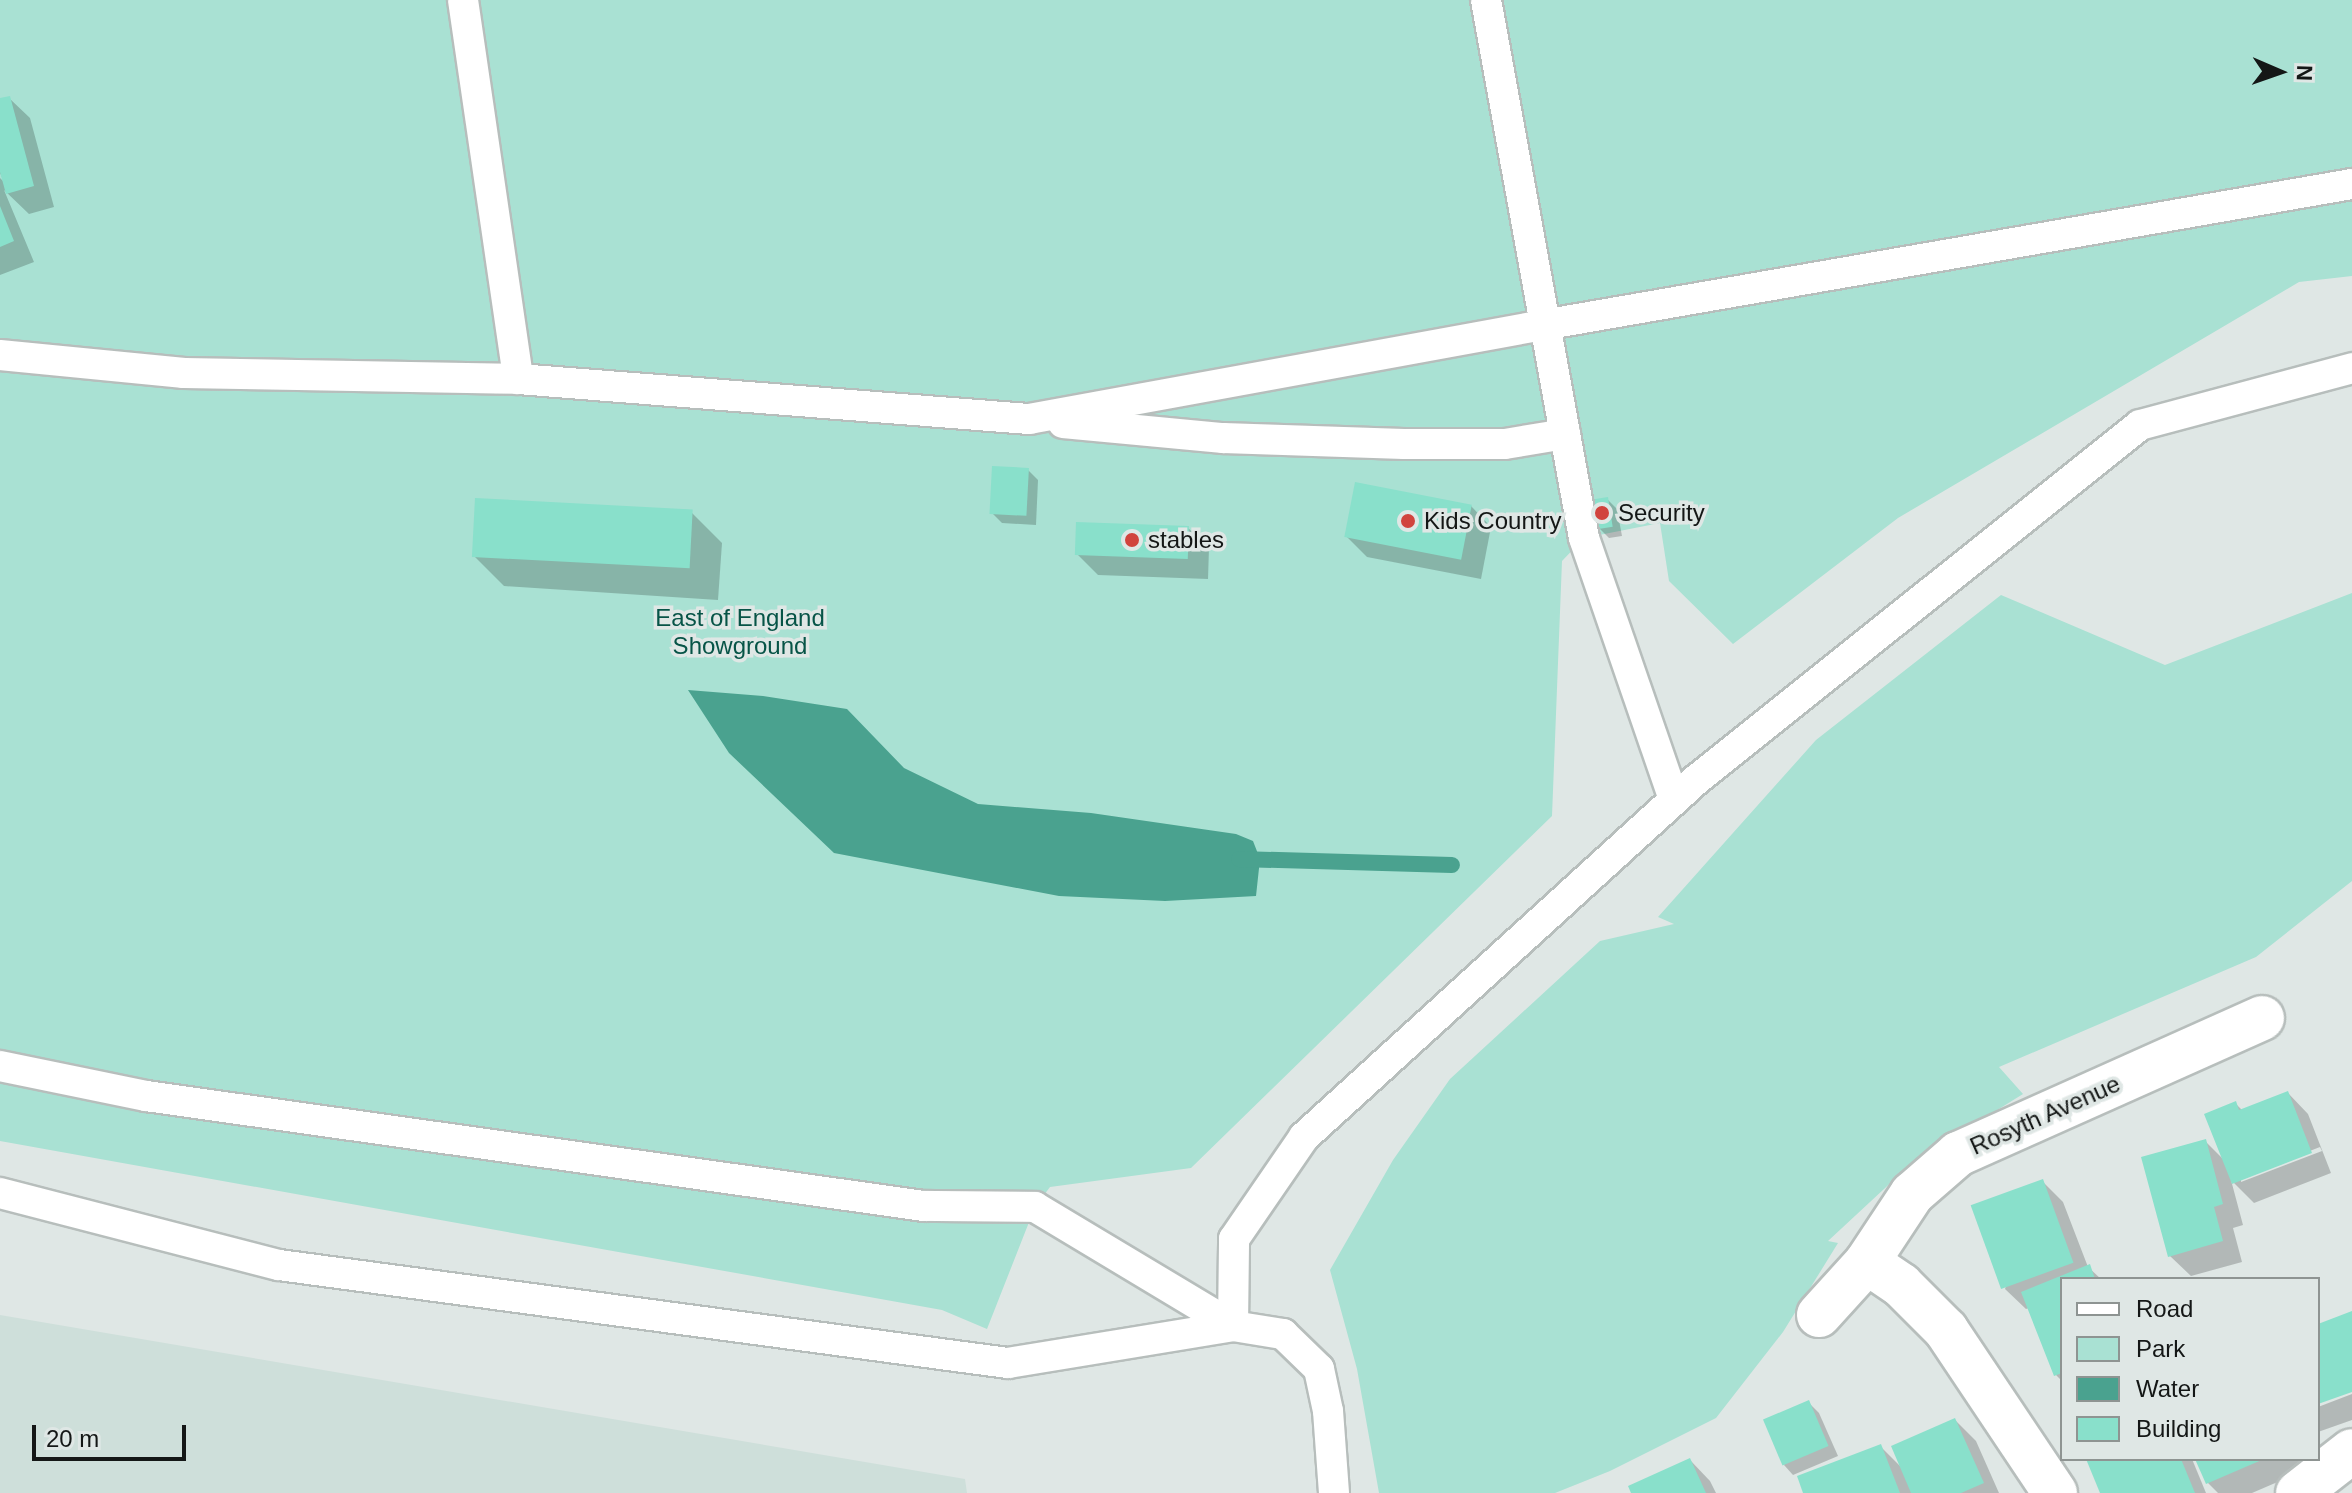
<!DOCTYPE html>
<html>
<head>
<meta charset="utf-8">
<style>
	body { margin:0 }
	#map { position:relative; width:2352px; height:1493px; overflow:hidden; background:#dfe7e5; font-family:Helvetica,sans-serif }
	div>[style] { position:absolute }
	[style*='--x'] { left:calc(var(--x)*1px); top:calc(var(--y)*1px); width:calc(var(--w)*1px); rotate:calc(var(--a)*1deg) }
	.built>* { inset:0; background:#cedfda }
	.green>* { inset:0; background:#a9e1d3 }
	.water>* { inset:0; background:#4aa28f }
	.shadow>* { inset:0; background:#0003 }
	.stream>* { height:16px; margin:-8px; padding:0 8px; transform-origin:8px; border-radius:8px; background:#4aa28f }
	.building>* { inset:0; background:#89e0cb; transform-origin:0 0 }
	.roads { filter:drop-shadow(2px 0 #b7bebc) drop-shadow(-2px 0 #b7bebc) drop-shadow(0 2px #b7bebc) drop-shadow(0 -2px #b7bebc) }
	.service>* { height:30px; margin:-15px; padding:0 15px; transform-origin:15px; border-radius:15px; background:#fff }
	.minor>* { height:44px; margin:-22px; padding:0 22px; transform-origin:22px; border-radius:22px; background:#fff }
	.dots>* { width:22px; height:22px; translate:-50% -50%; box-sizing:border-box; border:4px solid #dfe7e5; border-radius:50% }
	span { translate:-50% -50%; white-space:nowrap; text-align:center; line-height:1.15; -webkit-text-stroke:7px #dfe7e5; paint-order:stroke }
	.poi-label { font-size:24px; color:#141716 }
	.left { translate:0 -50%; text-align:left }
	.park-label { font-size:24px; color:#075447 }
	.street-label { font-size:24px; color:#141716 }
	.legend { position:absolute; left:2060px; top:1277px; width:260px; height:184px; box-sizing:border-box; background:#dfe7e5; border:2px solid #8e9492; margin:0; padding:10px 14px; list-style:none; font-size:24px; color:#141716 }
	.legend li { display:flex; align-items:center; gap:16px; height:40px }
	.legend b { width:40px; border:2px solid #8e9492 }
	.north { position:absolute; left:2240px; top:32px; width:80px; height:80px; -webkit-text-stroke:6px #dfe7e5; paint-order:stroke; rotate:92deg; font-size:22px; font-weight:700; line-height:32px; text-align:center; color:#141716 }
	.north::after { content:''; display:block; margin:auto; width:28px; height:36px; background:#141716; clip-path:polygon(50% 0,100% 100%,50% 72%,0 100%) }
	.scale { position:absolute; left:32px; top:1425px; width:154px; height:36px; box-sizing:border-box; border:4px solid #141716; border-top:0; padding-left:10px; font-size:24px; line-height:28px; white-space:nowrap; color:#141716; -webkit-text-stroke:6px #dfe7e5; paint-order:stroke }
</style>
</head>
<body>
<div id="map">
	<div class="built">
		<div style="clip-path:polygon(0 1315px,965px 1479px,967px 1493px,0 1493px)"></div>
	</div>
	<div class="green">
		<div style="clip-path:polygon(0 0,2352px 0,2352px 276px,2299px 282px,1898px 518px,1733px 644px,1669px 581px,1660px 523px,1584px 538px,1562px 561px,1552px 816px,1191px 1168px,1050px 1187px,1035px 1207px,987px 1329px,942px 1310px,0 1141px)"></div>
		<div style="clip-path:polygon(2352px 593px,2352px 881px,2256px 957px,1999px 1067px,2023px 1094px,1912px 1163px,1828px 1241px,1838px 1243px,1783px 1332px,1716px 1418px,1610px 1471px,1555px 1493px,1379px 1493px,1357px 1369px,1330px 1270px,1393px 1160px,1450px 1079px,1600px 941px,1674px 924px,1658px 917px,1816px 740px,2001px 595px,2165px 665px)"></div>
	</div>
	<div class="water">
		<div style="clip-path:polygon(688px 690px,763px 696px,847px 709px,904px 768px,978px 804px,1091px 813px,1236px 834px,1253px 841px,1260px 859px,1256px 896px,1165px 901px,1059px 896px,834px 853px,729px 753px)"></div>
	</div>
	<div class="shadow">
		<div style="clip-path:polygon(9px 98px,30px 118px,54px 207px,29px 214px,4px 190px,34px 262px,0 275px,0 178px,5px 183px,0 173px,0 100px)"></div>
		<div style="clip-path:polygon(1028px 470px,1038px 480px,1036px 525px,1002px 523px,992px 513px)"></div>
		<div style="clip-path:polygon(1607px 499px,1617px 509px,1622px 536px,1609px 538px,1599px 528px)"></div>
		<div style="clip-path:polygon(1471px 506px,1491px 527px,1481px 579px,1367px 557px,1346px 536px)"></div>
		<div style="clip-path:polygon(692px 513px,722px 543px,718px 600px,504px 586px,474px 556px)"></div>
		<div style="clip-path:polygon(1188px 528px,1209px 548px,1208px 579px,1098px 575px,1077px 554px)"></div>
		<div style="clip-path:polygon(evenodd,2288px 1093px,2308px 1114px,2331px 1173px,2254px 1203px,2231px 1180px,2243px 1225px,2233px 1228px,2242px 1262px,2191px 1276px,2170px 1256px,2205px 1141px,2225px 1161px,2236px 1104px,2243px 1111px,2288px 1093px,2320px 1147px,2322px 1151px,2241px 1182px,2241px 1178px,2320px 1147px)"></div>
		<div style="clip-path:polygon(2042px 1181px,2063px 1202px,2088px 1267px,2101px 1279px,2062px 1279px,2062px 1381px,2056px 1375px,2029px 1308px,2026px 1309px,2005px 1289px)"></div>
		<div style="clip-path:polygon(2352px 1394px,2352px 1420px,2318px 1432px,2318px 1407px)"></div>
		<div style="clip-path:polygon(1809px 1403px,1819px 1413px,1838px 1456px,1793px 1475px,1784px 1465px)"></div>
		<div style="clip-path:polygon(1955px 1420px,1976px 1441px,1999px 1493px,1806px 1493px,1881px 1447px,1902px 1468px)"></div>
		<div style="clip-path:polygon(2088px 1459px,2192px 1459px,2206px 1493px,2102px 1493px)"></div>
		<div style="clip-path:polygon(2197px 1459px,2298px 1459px,2303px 1471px,2252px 1493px,2218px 1493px,2208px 1483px)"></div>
		<div style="clip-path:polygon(1690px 1460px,1710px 1481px,1716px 1493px,1633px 1493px)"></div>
	</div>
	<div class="stream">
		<div style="--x:1239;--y:859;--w:213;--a:1.6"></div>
	</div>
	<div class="building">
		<div style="clip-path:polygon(10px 96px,34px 186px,6px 194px,0 172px,0 98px)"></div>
		<div style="clip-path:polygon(0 206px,14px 241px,0 247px)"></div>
		<div style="left:992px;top:466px;width:37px;height:48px;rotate:3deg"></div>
		<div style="left:1355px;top:482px;width:119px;height:56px;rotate:11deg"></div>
		<div style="left:1608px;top:497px;width:30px;height:16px;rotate:81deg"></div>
		<div style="left:475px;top:498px;width:218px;height:59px;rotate:3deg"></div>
		<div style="left:1076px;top:522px;width:113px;height:33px;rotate:2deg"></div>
		<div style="clip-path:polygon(2288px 1091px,2312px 1153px,2232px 1184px,2204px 1114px,2236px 1101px,2239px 1110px)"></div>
		<div style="clip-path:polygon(2206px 1139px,2223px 1204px,2214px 1207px,2223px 1241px,2168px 1257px,2141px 1157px)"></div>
		<div style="left:2043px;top:1179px;width:89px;height:77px;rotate:70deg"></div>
		<div style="clip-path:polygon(2090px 1264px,2095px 1279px,2062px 1279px,2062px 1373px,2054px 1376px,2021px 1292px)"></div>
		<div style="clip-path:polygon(2352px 1311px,2352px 1392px,2318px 1404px,2318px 1324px)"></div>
		<div style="left:1809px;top:1400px;width:50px;height:50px;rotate:67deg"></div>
		<div style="clip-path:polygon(1955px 1418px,1984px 1483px,1961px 1493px,1911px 1493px,1891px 1446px)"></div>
		<div style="clip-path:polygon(1881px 1444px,1900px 1493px,1803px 1493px,1797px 1476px)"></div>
		<div style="clip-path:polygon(1690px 1458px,1706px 1493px,1631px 1493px,1628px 1486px)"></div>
		<div style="clip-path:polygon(2086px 1459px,2181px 1459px,2195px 1493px,2100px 1493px)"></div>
		<div style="clip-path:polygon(2195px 1459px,2264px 1459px,2206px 1484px)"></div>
	</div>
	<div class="roads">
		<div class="service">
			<div style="--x:463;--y:0;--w:383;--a:81.7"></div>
			<div style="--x:1486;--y:0;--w:547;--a:79.68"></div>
			<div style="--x:1584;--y:538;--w:276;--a:71"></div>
			<div style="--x:0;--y:355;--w:185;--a:5.6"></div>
			<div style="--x:184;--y:373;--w:334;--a:1"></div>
			<div style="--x:518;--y:379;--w:513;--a:4.48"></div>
			<div style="--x:1029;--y:419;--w:523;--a:-10.36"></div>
			<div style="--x:1543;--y:325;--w:821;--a:-9.89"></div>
			<div style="--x:1063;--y:423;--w:161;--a:5.4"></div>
			<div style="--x:1223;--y:438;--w:181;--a:1.9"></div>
			<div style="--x:1404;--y:444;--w:101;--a:0"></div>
			<div style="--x:1505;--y:444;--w:61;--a:-9.5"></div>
			<div style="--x:0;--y:1066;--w:149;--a:11.6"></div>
			<div style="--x:146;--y:1096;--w:786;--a:8.05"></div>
			<div style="--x:924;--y:1206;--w:111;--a:0.5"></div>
			<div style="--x:1035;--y:1207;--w:231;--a:31"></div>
			<div style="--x:1233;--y:1326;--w:51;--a:9.1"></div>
			<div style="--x:1283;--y:1334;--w:50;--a:44.2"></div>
			<div style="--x:1319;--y:1369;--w:43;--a:77.9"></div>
			<div style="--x:1328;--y:1411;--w:82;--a:85.8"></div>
			<div style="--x:0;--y:1193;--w:288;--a:14.5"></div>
			<div style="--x:279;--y:1265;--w:736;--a:7.66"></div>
			<div style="--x:1008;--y:1363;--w:228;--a:-9.3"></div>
			<div style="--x:1233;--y:1326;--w:87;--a:-89.3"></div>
			<div style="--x:1234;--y:1239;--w:124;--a:-55.5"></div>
			<div style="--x:1304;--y:1137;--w:530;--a:-42.32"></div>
			<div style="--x:1696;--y:780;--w:568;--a:-38.64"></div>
			<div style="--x:2140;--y:425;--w:220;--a:-15"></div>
		</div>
		<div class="minor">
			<div style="--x:1867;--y:1262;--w:41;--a:34.1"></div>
			<div style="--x:1901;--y:1285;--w:64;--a:45"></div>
			<div style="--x:1946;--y:1330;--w:196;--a:56.2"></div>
			<div style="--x:1819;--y:1315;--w:72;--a:-47.8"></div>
			<div style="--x:1867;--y:1262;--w:82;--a:-56.5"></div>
			<div style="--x:1912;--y:1194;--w:61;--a:-41"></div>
			<div style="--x:1958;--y:1154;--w:333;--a:-24.1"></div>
			<div style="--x:2298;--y:1493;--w:68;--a:-37.9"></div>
		</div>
	</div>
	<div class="dots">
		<div style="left:1602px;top:513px;background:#d1433d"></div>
		<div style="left:1408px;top:521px;background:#d1433d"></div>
		<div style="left:1132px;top:540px;background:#d1433d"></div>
	</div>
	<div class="poi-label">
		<span class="left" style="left:1618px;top:513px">Security</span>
		<span class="left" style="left:1424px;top:521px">Kids Country</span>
		<span class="left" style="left:1148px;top:540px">stables</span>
	</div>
	<div class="park-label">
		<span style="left:740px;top:632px">East of England<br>Showground</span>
	</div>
	<div class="street-label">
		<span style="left:2045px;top:1115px;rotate:-24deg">Rosyth Avenue</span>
	</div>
	<ul class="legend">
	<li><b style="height:10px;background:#fff"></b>Road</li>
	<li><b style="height:22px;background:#a9e1d3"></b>Park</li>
	<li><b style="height:22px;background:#4aa28f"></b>Water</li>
	<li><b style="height:22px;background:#89e0cb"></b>Building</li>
	</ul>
	<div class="north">N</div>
	<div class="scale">20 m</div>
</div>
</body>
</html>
